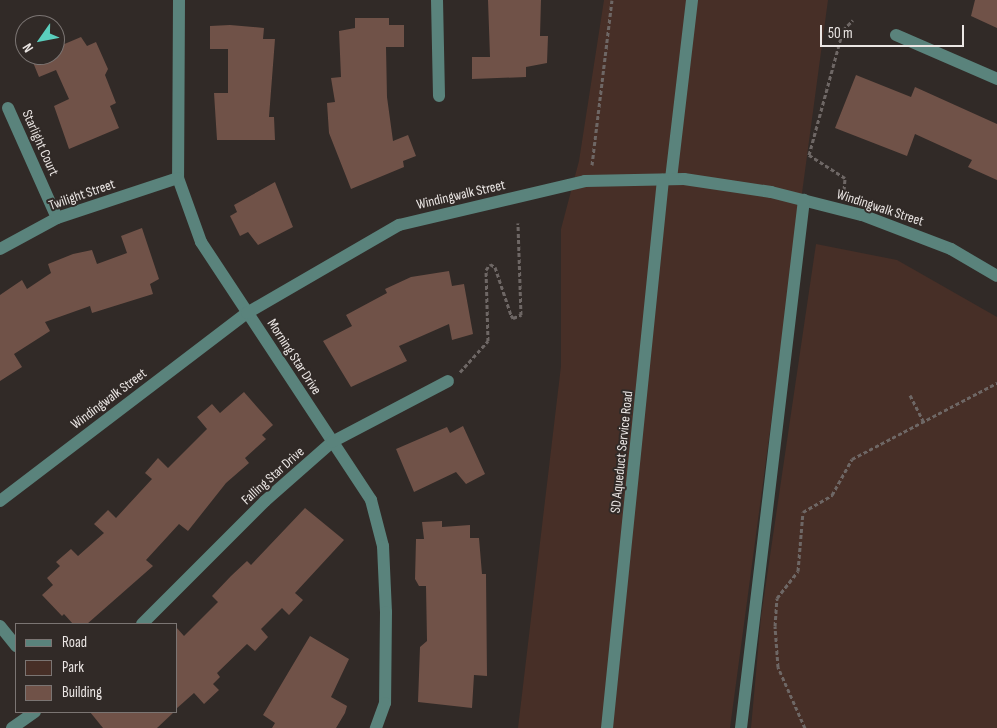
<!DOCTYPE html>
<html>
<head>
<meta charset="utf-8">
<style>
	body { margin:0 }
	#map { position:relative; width:997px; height:728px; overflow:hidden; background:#312a27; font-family:"Sofia Sans Condensed",sans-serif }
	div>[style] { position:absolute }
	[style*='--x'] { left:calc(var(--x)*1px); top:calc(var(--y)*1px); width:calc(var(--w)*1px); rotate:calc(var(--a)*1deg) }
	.green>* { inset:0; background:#472f27 }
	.building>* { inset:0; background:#705248 }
	.path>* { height:3px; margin-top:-1.5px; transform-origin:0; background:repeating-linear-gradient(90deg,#6e6765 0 4px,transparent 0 6.5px) }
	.minor>* { height:12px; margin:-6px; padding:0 6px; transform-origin:6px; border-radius:6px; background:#5a837c }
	span { translate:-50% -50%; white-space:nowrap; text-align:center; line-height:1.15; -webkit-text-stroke:4px #312a27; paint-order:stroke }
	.street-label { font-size:14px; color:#ebe6e4 }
	.legend { position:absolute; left:15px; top:623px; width:162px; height:90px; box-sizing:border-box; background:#312a27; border:1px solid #7b7573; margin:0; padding:6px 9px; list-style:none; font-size:15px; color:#ebe6e4 }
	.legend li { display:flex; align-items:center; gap:10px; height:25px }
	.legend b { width:25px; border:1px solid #7b7573 }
	.north { position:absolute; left:15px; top:15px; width:50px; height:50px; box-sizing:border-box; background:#312a27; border:1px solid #7b7573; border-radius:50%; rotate:237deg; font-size:14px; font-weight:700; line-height:20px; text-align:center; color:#ebe6e4 }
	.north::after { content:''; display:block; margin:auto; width:18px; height:22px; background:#5acebd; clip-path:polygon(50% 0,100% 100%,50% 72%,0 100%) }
	.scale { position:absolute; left:820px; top:25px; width:144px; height:22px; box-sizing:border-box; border:2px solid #ebe6e4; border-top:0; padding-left:6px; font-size:15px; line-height:18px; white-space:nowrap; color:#ebe6e4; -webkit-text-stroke:4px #312a27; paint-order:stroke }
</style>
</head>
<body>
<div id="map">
	<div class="green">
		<div style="clip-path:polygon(604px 0,828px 0,730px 728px,518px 728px,561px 366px,561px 229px,579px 161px)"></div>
		<div style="clip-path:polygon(816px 244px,897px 260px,997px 317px,997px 728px,751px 728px,761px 617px)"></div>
	</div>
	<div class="building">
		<div style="clip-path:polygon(488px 0,541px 0,540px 36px,548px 36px,547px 63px,526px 67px,526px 77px,472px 79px,472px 57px,490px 57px)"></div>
		<div style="clip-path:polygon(975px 0,997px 0,997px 28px,971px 16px)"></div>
		<div style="clip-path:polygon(355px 18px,389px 18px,389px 25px,404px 25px,404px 47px,386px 47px,387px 97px,393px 141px,408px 135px,416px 156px,403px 161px,404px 167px,351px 189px,329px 133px,327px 103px,335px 102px,331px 78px,341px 77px,339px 31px,355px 28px)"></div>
		<div style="clip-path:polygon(230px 25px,264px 28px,263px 39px,275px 39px,269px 117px,274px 117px,275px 140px,217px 140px,214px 93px,228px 93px,228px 49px,210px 49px,210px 26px)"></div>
		<div style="clip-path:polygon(81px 37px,87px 46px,96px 42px,108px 69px,105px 75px,116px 103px,110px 106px,119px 128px,69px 149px,54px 106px,69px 99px,56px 70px,39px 77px,30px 55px,55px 55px,55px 48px)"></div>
		<div style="clip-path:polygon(856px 75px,911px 97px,915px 87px,997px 124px,997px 180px,968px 167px,972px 160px,915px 134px,907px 156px,835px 128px)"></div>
		<div style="clip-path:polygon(275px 182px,293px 227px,258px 245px,248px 232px,240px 236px,230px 216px,237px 212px,234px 205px)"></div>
		<div style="clip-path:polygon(142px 228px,159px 279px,150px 284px,153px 294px,92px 313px,90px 306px,45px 322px,50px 331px,14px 354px,22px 367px,0 381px,0 295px,22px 280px,27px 289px,51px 273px,48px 264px,73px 254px,92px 250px,97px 264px,127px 253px,121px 236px)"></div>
		<div style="clip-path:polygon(449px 271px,452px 286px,464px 284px,473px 334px,452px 340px,449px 324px,399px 346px,407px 361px,351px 387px,323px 341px,352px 326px,346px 315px,387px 293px,385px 289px,411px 277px)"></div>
		<div style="clip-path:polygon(244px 392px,273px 425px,262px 435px,266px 439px,245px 458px,249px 463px,226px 483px,188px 531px,179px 524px,146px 560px,153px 566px,87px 624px,73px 624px,64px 614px,62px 616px,42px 595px,53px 585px,47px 578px,60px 566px,56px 562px,71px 549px,78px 556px,104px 533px,94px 524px,108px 510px,116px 518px,152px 479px,145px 473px,158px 458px,168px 468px,207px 429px,197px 417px,212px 404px,220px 413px)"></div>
		<div style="clip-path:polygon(463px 426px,485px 474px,466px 484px,456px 472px,414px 492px,396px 449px,447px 427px,450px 433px)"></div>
		<div style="clip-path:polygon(305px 508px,344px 540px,295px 593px,303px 600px,289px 615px,282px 608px,261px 629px,268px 637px,255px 651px,247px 644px,217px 673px,220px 677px,213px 684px,219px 690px,204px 704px,194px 693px,176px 709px,176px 627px,184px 636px,218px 602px,212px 596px,231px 576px,247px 561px,251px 565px)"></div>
		<div style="clip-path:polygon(442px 521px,442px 527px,470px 525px,470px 538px,479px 538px,482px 574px,486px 574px,487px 676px,474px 675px,472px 708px,418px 702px,420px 647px,427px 641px,426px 586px,419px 586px,415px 579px,416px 539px,424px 539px,422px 522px)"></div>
		<div style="clip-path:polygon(310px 636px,349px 659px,331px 697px,347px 706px,345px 713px,336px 728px,272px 728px,275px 723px,263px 715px)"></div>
		<div style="clip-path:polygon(90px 712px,174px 712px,157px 728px,103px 728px)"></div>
	</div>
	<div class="path">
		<div style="--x:592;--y:165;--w:166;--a:-83.1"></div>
		<div style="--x:844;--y:190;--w:12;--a:-85"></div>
		<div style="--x:845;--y:178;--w:43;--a:-147.4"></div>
		<div style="--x:809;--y:155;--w:130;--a:-74.8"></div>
		<div style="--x:843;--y:30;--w:14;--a:-45"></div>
		<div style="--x:460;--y:372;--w:42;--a:-47.9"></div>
		<div style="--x:488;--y:341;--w:71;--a:-91.6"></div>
		<div style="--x:486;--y:270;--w:7;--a:-56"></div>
		<div style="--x:490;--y:264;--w:6;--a:31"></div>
		<div style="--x:495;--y:267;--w:51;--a:71.6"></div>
		<div style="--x:511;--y:315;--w:4;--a:56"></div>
		<div style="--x:513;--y:318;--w:9;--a:-21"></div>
		<div style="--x:521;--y:315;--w:92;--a:-91.9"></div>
		<div style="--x:910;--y:395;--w:29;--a:63"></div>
		<div style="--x:805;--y:728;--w:67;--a:-113.9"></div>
		<div style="--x:778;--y:667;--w:41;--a:-94.2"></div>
		<div style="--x:775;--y:626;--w:28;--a:-86"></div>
		<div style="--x:777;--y:598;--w:34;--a:-52"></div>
		<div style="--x:798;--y:571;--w:59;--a:-85.2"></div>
		<div style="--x:803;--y:512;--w:34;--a:-30"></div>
		<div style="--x:832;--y:495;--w:41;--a:-60.9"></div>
		<div style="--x:852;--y:459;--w:164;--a:-27.7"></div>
	</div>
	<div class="minor">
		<div style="--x:179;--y:0;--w:178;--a:90.3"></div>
		<div style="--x:178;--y:178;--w:68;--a:70.2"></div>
		<div style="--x:201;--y:242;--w:309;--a:56.6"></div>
		<div style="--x:371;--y:500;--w:48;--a:75.4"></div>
		<div style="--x:383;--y:546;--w:66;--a:87.4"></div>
		<div style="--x:386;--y:612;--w:91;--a:90.6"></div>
		<div style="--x:385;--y:703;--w:27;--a:110"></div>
		<div style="--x:437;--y:0;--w:96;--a:88.8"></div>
		<div style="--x:896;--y:35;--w:110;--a:23.5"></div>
		<div style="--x:8;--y:108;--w:120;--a:66"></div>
		<div style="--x:671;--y:179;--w:180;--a:-83.3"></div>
		<div style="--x:0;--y:249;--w:65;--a:-28.5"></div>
		<div style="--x:57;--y:218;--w:127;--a:-18.3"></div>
		<div style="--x:0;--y:501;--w:310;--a:-37.3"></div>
		<div style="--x:247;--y:313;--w:176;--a:-30.1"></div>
		<div style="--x:399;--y:225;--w:191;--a:-13.3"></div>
		<div style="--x:585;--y:181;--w:99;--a:-1.2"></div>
		<div style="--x:684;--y:179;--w:88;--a:8.5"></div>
		<div style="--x:771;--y:192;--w:94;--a:14.2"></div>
		<div style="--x:862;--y:215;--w:95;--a:20.9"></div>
		<div style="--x:951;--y:249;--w:53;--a:30.4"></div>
		<div style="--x:142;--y:624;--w:174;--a:-45"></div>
		<div style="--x:265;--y:501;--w:89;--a:-41.4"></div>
		<div style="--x:332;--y:442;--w:131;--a:-27.7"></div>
		<div style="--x:0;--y:626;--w:26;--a:51"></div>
		<div style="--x:12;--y:728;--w:28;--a:-35"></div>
		<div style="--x:607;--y:728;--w:551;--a:-84.17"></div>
		<div style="--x:741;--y:728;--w:532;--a:-83.2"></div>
	</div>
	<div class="street-label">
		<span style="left:40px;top:143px;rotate:66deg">Starlight Court</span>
		<span style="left:82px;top:195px;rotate:-19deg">Twilight Street</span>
		<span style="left:461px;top:195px;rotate:-13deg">Windingwalk Street</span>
		<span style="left:880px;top:208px;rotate:18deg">Windingwalk Street</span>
		<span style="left:294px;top:357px;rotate:57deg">Morning Star Drive</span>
		<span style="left:109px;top:399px;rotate:-37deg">Windingwalk Street</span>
		<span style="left:622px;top:452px;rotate:-84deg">SD Aqueduct Service Road</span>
		<span style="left:273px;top:476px;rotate:-42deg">Falling Star Drive</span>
	</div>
	<ul class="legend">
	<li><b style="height:6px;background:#5a837c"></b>Road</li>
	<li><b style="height:14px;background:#472f27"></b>Park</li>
	<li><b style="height:14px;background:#705248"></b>Building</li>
	</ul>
	<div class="north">N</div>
	<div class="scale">50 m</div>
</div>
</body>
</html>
